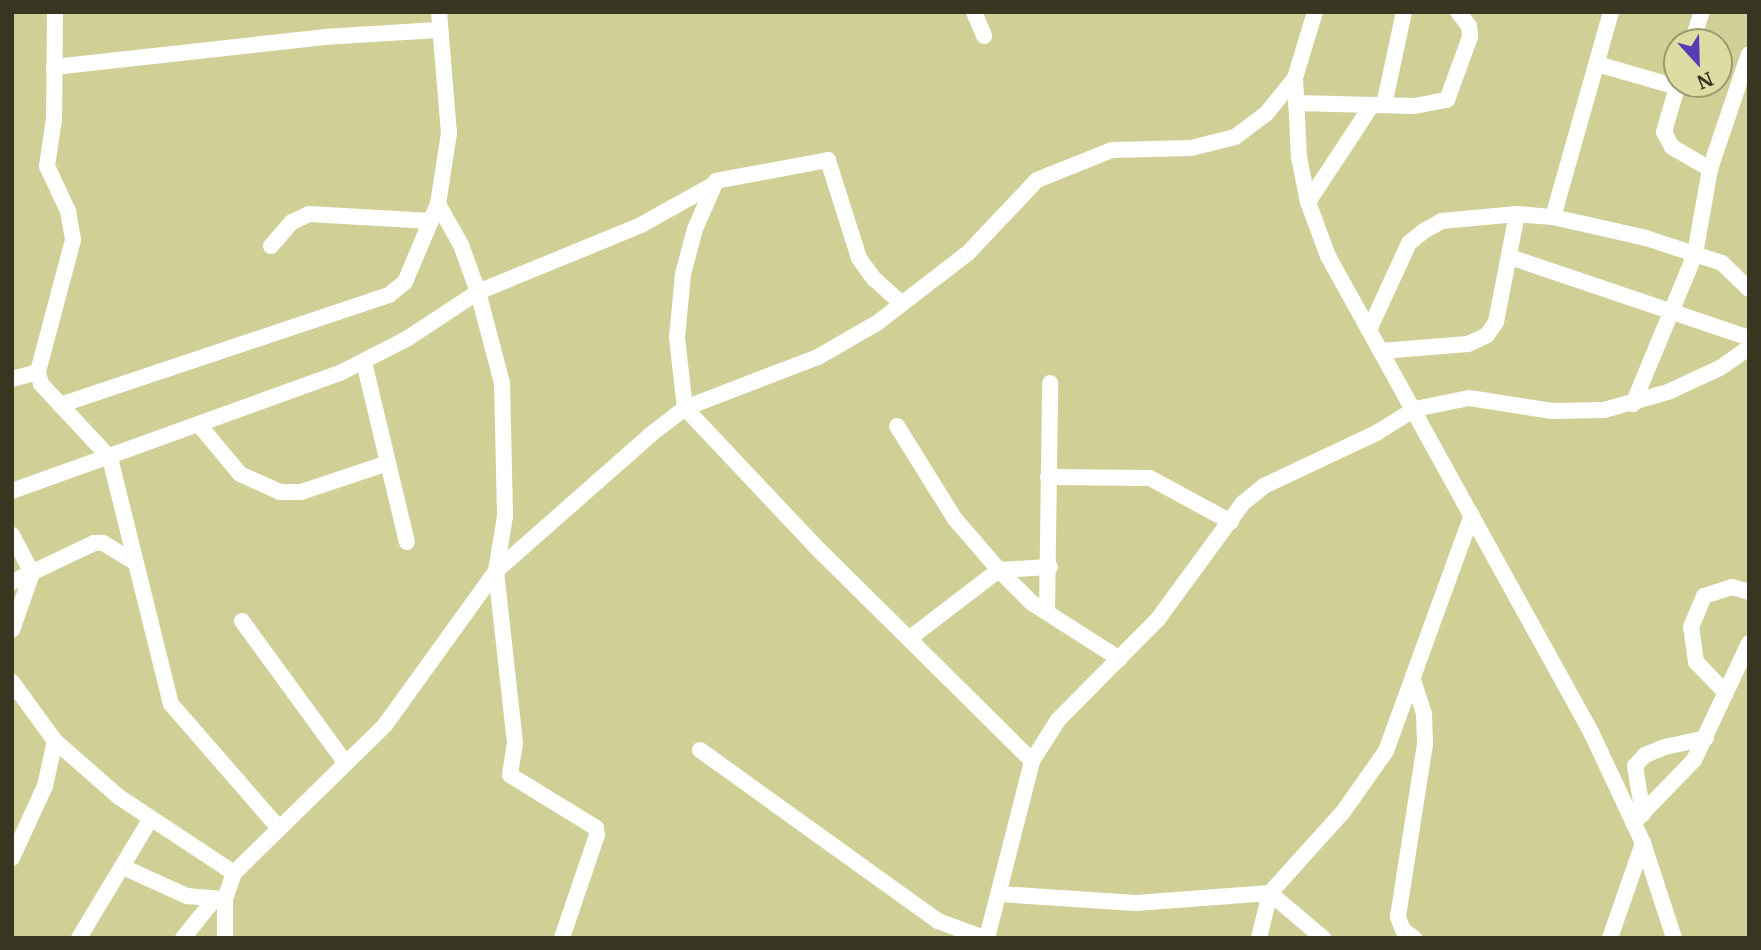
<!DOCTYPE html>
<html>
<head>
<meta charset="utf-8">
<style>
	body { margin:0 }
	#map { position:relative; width:1761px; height:950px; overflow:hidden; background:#d0cf96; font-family:Merriweather,serif }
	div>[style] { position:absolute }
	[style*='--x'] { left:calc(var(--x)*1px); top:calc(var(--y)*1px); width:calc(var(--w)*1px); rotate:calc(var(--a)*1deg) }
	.street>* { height:16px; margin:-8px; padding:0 8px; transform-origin:8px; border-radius:8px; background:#fff }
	span { translate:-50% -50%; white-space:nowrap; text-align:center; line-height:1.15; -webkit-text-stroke:6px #dddca3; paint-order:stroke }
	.frame { position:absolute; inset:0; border:14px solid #373620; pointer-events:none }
	.north { position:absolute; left:1663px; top:28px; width:70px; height:70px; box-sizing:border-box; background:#dddca3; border:2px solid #9b9a6f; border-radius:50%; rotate:158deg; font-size:19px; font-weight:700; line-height:28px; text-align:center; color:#373620 }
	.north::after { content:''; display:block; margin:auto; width:24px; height:32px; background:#573db5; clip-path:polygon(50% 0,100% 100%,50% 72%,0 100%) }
</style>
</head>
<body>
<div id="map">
	<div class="street">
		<div style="--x:55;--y:12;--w:107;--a:90.5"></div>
		<div style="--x:54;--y:119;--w:48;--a:98.5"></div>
		<div style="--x:47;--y:166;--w:50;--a:65"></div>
		<div style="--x:68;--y:211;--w:29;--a:80"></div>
		<div style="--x:73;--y:240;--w:137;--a:104.9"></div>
		<div style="--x:38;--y:372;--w:12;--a:76"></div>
		<div style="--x:41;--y:384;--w:101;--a:47"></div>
		<div style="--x:110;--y:458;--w:253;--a:76.1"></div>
		<div style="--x:171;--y:704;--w:163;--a:49"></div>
		<div style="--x:439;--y:12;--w:121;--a:85.3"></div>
		<div style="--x:449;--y:133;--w:72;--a:98.8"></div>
		<div style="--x:438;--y:204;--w:47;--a:60.7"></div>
		<div style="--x:461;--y:245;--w:50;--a:70.1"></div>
		<div style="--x:478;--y:292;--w:94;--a:75.2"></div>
		<div style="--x:502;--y:383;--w:133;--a:88.7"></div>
		<div style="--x:505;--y:516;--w:56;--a:99.3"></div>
		<div style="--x:496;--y:571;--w:173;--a:83.7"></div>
		<div style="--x:515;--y:743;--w:32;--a:99"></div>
		<div style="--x:510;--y:775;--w:101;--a:31.6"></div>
		<div style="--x:596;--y:828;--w:7;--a:82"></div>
		<div style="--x:597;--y:835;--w:109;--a:108.8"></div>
		<div style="--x:974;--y:12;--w:26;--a:67"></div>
		<div style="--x:1315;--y:12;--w:69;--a:106.9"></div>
		<div style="--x:1295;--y:78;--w:79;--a:87.1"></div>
		<div style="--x:1299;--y:157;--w:46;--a:78.7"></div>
		<div style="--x:1308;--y:202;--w:58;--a:69.7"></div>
		<div style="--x:1328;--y:256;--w:544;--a:61.08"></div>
		<div style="--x:1591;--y:732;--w:123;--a:64.9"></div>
		<div style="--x:1643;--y:843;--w:100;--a:71.9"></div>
		<div style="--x:1692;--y:42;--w:32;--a:-72"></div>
		<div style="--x:1597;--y:64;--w:83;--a:16"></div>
		<div style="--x:54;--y:67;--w:272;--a:-6.3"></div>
		<div style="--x:324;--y:37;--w:114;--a:-3.5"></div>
		<div style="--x:1678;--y:84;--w:50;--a:106.3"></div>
		<div style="--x:1664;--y:132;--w:17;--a:62"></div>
		<div style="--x:1672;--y:147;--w:44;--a:30.1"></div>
		<div style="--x:1296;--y:103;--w:119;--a:1.4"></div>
		<div style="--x:1415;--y:106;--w:33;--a:-11"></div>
		<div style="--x:1447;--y:100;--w:67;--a:-69.9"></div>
		<div style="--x:1470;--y:37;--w:11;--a:-95"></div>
		<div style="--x:1469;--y:26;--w:18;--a:-128"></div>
		<div style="--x:1384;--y:105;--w:95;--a:-77.9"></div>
		<div style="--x:1308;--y:202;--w:116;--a:-56.6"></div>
		<div style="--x:1553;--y:217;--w:95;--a:12.7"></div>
		<div style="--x:1646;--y:238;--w:80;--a:18.2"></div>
		<div style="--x:1722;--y:263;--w:37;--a:44"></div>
		<div style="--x:271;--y:246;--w:32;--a:-49"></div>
		<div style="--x:292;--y:222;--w:19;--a:-25"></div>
		<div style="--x:309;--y:214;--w:122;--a:3.3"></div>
		<div style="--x:1510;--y:257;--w:252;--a:18.7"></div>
		<div style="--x:901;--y:303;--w:36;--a:-138"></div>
		<div style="--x:874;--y:279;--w:26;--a:-126"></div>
		<div style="--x:859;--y:258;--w:103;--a:-107.6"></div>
		<div style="--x:828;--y:160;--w:114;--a:169.4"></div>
		<div style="--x:716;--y:181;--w:52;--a:113.6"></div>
		<div style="--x:695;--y:229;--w:47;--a:104.9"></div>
		<div style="--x:683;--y:274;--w:64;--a:95.4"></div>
		<div style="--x:677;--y:338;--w:70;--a:83.5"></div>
		<div style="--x:685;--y:408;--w:188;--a:46.7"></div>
		<div style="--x:814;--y:545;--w:307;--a:44.7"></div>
		<div style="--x:1369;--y:330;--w:96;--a:-65.3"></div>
		<div style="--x:1409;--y:243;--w:19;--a:-39"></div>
		<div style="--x:1424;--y:231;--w:21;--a:-29"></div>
		<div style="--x:1442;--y:221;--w:75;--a:-5.3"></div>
		<div style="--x:1517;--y:214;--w:36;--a:5"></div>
		<div style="--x:1553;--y:217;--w:213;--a:-74.2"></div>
		<div style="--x:1381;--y:351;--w:87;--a:-4.6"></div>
		<div style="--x:1468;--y:344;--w:21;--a:-25"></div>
		<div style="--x:1487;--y:335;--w:16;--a:-55"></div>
		<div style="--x:1496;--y:322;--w:110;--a:-79"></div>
		<div style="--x:364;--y:362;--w:185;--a:76.6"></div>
		<div style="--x:12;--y:379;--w:27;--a:-15"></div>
		<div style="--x:1633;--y:404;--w:162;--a:-67.5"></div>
		<div style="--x:1695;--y:254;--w:86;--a:-80"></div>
		<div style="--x:1710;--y:169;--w:121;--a:-71.3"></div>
		<div style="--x:60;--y:405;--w:347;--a:-18.5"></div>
		<div style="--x:389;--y:295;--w:21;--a:-39"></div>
		<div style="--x:405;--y:282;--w:85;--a:-67.1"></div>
		<div style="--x:200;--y:426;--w:62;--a:50.2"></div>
		<div style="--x:240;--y:474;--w:44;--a:24.2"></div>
		<div style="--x:280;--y:492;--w:21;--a:0"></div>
		<div style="--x:301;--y:492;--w:92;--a:-18.4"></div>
		<div style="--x:897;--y:426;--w:110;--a:58.1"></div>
		<div style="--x:955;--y:519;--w:67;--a:49.2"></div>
		<div style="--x:999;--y:570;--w:47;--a:45"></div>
		<div style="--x:1032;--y:603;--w:104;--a:32.5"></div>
		<div style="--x:1048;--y:477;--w:102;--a:0.6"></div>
		<div style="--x:1150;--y:478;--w:92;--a:28.5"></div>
		<div style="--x:12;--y:491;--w:349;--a:-19.8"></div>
		<div style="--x:340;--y:373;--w:76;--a:-27.2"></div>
		<div style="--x:408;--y:338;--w:84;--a:-33.3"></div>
		<div style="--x:478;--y:292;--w:176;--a:-22.3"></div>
		<div style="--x:641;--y:225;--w:80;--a:-29.1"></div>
		<div style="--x:12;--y:535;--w:43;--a:62.2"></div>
		<div style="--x:32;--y:573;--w:60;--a:109.3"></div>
		<div style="--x:12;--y:582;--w:91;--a:-25.4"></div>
		<div style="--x:94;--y:543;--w:9;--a:0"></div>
		<div style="--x:103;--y:543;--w:35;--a:31"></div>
		<div style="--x:1047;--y:612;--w:229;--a:-89.2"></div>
		<div style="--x:242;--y:621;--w:175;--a:53.9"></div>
		<div style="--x:910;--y:638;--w:112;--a:-37.4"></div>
		<div style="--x:999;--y:570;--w:51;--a:-3.4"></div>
		<div style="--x:12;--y:682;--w:73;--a:53.9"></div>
		<div style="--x:55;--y:741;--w:85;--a:41.2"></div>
		<div style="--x:119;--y:797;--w:138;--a:33.5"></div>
		<div style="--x:1414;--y:683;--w:33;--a:72"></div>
		<div style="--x:1424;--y:714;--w:30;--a:88"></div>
		<div style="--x:1425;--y:744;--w:175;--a:98.9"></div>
		<div style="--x:1398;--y:917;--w:14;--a:69"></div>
		<div style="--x:1403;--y:930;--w:14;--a:36"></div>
		<div style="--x:1726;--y:693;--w:43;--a:-134.1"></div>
		<div style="--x:1696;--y:662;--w:35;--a:-98"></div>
		<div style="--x:1691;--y:627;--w:34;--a:-67"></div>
		<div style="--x:1704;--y:596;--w:29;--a:-18"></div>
		<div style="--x:1732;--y:587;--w:18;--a:16"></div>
		<div style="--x:700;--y:750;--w:293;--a:35.7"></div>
		<div style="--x:938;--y:921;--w:49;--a:20.3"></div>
		<div style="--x:1643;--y:814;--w:49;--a:-99.5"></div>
		<div style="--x:1635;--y:766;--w:15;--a:-48"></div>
		<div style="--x:1645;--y:755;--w:22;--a:-22"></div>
		<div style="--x:1665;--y:747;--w:42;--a:-12.4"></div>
		<div style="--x:1633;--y:823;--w:88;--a:-45.9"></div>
		<div style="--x:1694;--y:760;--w:129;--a:-64.8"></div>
		<div style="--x:12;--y:858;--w:79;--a:-65.4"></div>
		<div style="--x:45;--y:786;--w:46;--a:-77.5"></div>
		<div style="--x:123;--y:867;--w:70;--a:24.4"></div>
		<div style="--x:187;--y:896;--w:38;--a:5"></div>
		<div style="--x:999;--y:894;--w:137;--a:3.8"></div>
		<div style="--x:1136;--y:903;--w:134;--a:-4.3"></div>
		<div style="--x:1270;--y:893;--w:70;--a:40.3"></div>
		<div style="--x:79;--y:938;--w:140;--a:-59"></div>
		<div style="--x:183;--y:938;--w:48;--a:-51"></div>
		<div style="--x:225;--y:938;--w:39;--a:-90"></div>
		<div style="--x:225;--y:899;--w:28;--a:-71"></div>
		<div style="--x:234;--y:873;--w:211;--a:-44.4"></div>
		<div style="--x:385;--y:725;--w:190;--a:-54.2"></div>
		<div style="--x:496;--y:571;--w:205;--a:-41.4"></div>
		<div style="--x:650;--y:435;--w:44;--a:-37.6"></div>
		<div style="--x:685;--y:408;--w:142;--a:-21"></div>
		<div style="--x:818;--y:357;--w:68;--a:-30"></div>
		<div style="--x:877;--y:323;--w:115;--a:-37.6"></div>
		<div style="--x:968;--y:253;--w:100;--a:-46.6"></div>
		<div style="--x:1037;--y:180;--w:81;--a:-21.8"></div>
		<div style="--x:1112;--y:150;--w:79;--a:-1.5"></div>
		<div style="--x:1191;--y:148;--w:45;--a:-14"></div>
		<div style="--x:1235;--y:137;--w:39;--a:-37"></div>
		<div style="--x:1266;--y:114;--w:46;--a:-51.1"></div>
		<div style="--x:987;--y:938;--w:183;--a:-75.7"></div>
		<div style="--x:1032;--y:761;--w:49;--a:-57.6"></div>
		<div style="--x:1058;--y:720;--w:142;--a:-45.3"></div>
		<div style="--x:1158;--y:619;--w:144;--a:-53.8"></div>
		<div style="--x:1243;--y:503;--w:27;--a:-39"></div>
		<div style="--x:1264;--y:486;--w:126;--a:-25.3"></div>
		<div style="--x:1378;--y:432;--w:44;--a:-31.9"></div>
		<div style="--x:1415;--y:409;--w:55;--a:-11.5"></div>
		<div style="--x:1469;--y:398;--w:84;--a:8.9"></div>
		<div style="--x:1552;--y:411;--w:52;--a:-1.1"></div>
		<div style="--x:1604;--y:410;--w:66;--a:-15.7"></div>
		<div style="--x:1668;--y:392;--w:57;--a:-24.8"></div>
		<div style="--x:1720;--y:368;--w:35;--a:-35"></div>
		<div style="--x:1259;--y:938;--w:46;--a:-76.3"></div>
		<div style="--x:1270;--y:893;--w:109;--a:-48"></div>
		<div style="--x:1343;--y:812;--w:75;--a:-54.8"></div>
		<div style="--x:1386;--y:751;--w:251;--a:-70"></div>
		<div style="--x:1610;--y:938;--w:101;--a:-70.8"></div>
	</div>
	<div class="frame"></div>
	<div class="north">N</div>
</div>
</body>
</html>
